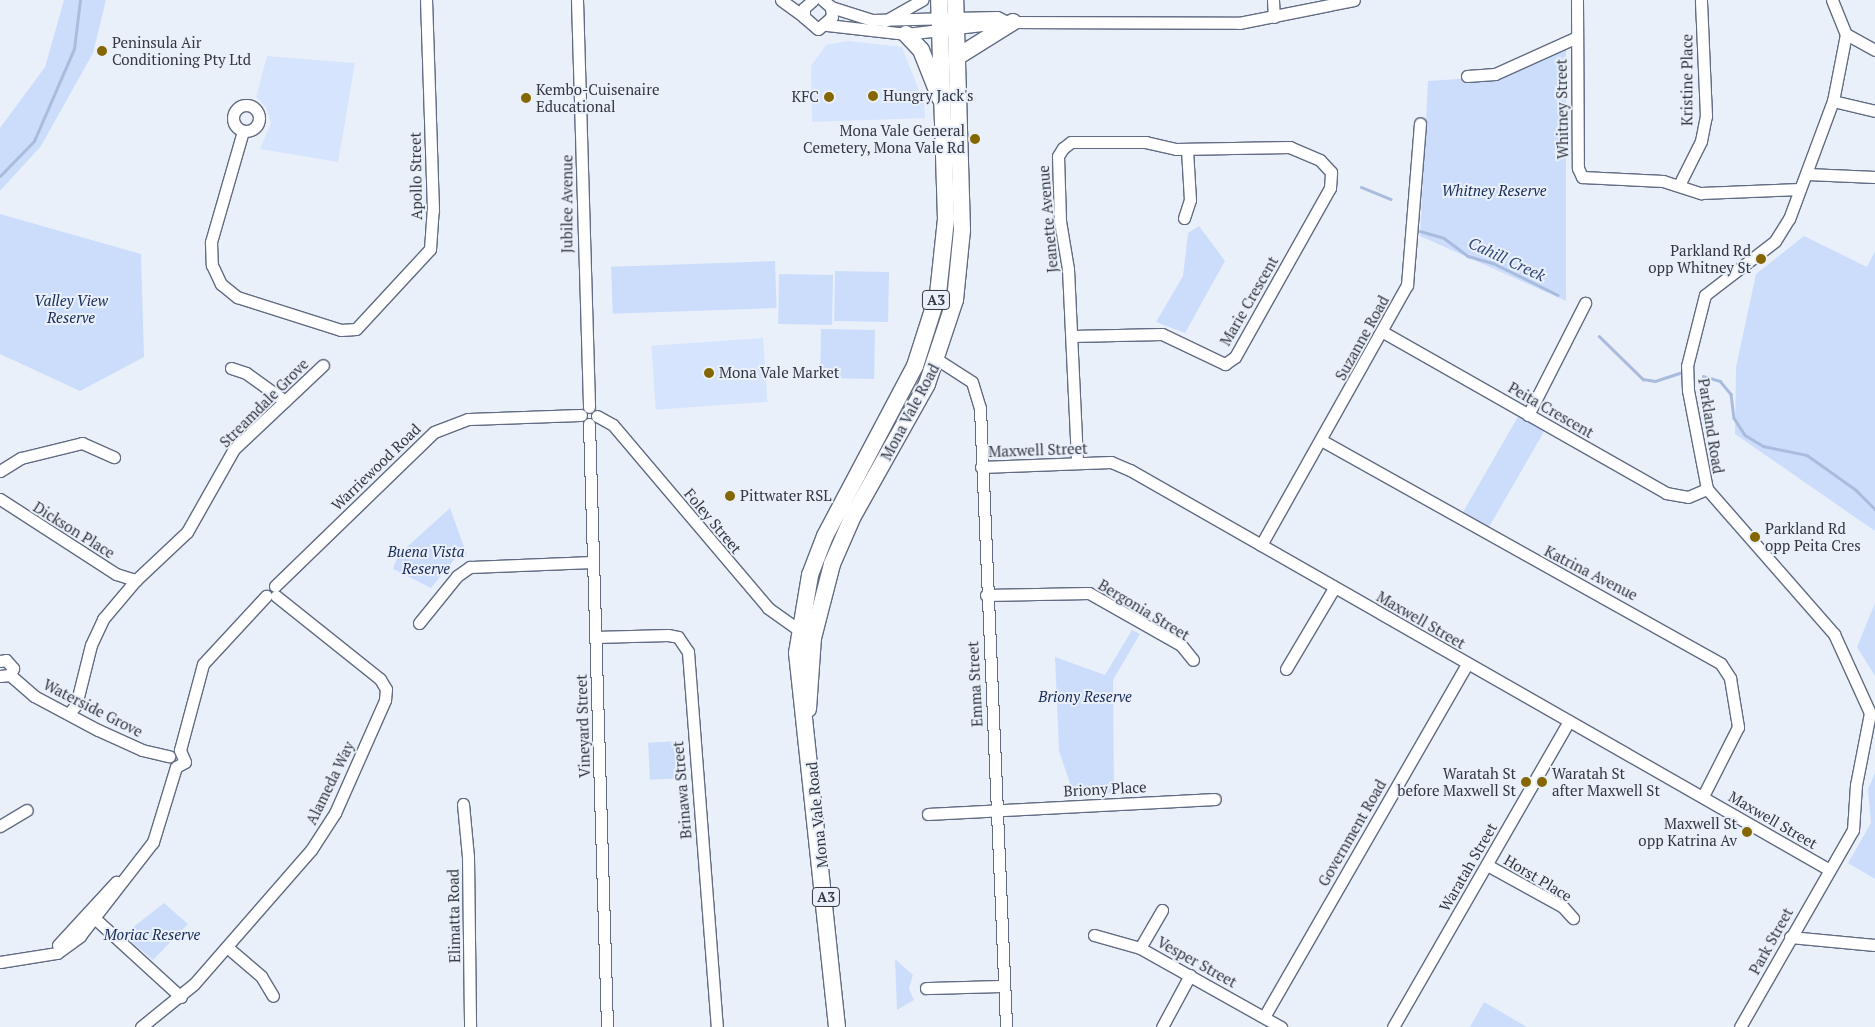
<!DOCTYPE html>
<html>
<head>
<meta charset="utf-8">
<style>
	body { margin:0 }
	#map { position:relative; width:1875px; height:1027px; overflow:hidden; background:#eaf0fa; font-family:"PT Serif",serif }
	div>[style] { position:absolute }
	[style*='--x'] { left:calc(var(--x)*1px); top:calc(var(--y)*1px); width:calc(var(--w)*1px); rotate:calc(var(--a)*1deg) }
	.built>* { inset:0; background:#d6e4fd; transform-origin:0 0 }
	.green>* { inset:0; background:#ccddfc; transform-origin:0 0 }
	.stream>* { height:2.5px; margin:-1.25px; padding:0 1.25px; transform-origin:1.25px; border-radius:1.25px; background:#aabcde }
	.roads { filter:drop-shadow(1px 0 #616c82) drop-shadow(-1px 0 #616c82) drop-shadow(0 1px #616c82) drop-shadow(0 -1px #616c82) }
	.minor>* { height:11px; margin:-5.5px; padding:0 5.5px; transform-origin:5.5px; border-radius:5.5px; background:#fff }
	.minor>.ring { margin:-5.5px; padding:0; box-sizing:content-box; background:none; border:11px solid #fff; border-radius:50% }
	.highway>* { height:16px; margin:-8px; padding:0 8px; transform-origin:8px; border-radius:8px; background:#fff }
	.dots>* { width:14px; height:14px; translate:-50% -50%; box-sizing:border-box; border:2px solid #eaf0fa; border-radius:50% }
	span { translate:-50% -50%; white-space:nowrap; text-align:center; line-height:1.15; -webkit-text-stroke:4px #eaf0fa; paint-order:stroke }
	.shield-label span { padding:1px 4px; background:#eaf0fa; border:1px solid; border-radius:4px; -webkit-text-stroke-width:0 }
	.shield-label { font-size:14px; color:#323741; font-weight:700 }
	.poi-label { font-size:15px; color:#323741 }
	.left { translate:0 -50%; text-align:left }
	.right { translate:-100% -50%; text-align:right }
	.street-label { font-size:15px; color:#323741 }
	.park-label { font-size:15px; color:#162a56; font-style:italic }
	.water-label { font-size:16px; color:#314876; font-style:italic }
</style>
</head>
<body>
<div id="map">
	<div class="built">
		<div style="clip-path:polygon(848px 41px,902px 47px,924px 103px,925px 118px,812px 122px,811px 66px,826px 45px)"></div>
		<div style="clip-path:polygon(267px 56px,355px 63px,338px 162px,260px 149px,271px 123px,266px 107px,256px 97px)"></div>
		<div style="left:763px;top:338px;width:64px;height:112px;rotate:86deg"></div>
	</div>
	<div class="green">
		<div style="clip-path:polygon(64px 0,106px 0,93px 53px,41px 146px,0 191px,0 128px,45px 67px)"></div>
		<div style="clip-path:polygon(1566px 47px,1566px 301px,1420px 236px,1428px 81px,1502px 76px)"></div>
		<div style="clip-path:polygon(0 214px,141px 254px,144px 357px,80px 391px,0 354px)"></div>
		<div style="clip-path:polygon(1199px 226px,1225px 261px,1185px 333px,1156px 322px,1183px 276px,1188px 233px)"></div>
		<div style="clip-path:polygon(1804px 236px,1867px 267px,1875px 251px,1875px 531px,1735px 434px,1736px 367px,1756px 274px)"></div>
		<div style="left:775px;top:261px;width:47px;height:164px;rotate:88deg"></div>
		<div style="left:889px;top:272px;width:50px;height:54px;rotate:91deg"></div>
		<div style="left:833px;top:275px;width:50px;height:54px;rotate:91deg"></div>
		<div style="left:875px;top:330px;width:49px;height:54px;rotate:91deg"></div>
		<div style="left:1519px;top:415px;width:30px;height:112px;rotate:30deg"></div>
		<div style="clip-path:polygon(450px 508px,467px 555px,458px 555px,431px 588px,393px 569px,398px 555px)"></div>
		<div style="clip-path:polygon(1875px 603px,1875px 676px,1857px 647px)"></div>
		<div style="clip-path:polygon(1132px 630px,1140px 634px,1113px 680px,1114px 793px,1074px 795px,1059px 751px,1055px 657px,1105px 675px)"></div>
		<div style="left:683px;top:741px;width:37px;height:35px;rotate:87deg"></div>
		<div style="clip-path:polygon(1875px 773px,1875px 879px,1848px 863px,1871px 823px,1868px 789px)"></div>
		<div style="clip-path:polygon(164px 903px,188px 924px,153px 960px,123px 935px)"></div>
		<div style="clip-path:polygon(895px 959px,913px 975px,909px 989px,914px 1000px,897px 1010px)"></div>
		<div style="clip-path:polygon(1484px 1002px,1527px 1027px,1470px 1027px)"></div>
	</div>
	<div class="stream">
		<div style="--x:0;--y:176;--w:49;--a:-45.8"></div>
		<div style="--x:34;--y:141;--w:100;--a:-66.5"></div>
		<div style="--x:74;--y:49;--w:49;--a:-83"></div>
		<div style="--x:1361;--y:187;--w:32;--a:22"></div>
		<div style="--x:1420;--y:231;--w:25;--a:16"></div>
		<div style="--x:1444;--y:238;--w:30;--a:37"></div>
		<div style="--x:1468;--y:256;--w:26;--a:16"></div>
		<div style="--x:1493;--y:263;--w:72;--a:26.2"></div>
		<div style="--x:1599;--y:336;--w:62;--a:44.3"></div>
		<div style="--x:1643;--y:379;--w:12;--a:9"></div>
		<div style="--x:1655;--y:381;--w:26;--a:-18"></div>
		<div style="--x:1703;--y:376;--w:18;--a:16"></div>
		<div style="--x:1720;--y:381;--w:17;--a:50"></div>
		<div style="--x:1731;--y:394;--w:24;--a:83"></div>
		<div style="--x:1734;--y:418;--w:20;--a:57"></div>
		<div style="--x:1745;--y:435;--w:21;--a:31"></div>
		<div style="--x:1763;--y:446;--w:45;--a:11.6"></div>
		<div style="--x:1807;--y:455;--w:60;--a:35.5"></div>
		<div style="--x:1856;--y:490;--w:27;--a:45"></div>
	</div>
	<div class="roads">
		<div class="minor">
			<div style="--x:577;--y:0;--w:407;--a:88.3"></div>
			<div style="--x:781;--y:0;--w:29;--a:36"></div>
			<div style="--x:813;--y:0;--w:12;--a:138"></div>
			<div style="--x:804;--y:8;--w:9;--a:90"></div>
			<div style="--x:804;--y:17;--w:18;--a:41"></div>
			<div style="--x:818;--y:29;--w:18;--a:-41"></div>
			<div style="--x:832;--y:17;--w:10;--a:-96"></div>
			<div style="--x:831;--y:7;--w:11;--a:-139"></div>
			<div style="--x:1273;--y:0;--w:17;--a:87"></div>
			<div style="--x:1577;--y:0;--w:168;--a:89.7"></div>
			<div style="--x:1578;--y:168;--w:10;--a:66"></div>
			<div style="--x:1582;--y:177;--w:81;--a:2.8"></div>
			<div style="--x:1663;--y:181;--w:40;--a:18"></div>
			<div style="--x:1701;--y:193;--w:99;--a:-2.3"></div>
			<div style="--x:1832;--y:0;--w:37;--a:68"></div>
			<div style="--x:1846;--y:34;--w:33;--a:29"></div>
			<div style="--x:831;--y:7;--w:43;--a:17.6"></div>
			<div style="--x:872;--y:20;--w:125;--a:-1.4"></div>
			<div style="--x:997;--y:17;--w:11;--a:27"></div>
			<div style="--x:885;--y:21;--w:43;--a:-29.6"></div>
			<div style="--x:827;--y:25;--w:80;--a:6.5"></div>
			<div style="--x:906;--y:34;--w:102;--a:-6.8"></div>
			<div style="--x:1007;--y:22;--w:232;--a:0.2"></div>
			<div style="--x:1239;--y:23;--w:117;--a:-11.3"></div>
			<div style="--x:1467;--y:76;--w:28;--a:-4"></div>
			<div style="--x:1495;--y:74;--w:90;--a:-24.3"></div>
			<div style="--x:1833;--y:101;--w:43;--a:13.4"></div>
			<div class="ring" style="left:233px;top:105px;width:15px;height:15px"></div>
			<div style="--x:243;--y:131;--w:116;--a:106.1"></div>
			<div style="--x:211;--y:242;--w:23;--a:88"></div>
			<div style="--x:212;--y:265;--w:21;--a:65"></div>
			<div style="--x:221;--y:284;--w:21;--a:39"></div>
			<div style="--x:237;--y:297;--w:109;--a:17.6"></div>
			<div style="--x:341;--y:330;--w:15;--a:-4"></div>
			<div style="--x:356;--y:329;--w:109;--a:-47.2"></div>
			<div style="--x:430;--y:249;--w:39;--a:-86"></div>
			<div style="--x:433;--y:210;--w:210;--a:-91.9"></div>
			<div style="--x:1807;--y:174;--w:68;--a:2.5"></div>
			<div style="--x:1679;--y:185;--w:49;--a:-63.4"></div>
			<div style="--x:1701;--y:141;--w:25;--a:-79"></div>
			<div style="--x:1706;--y:116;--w:116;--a:-92.5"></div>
			<div style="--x:1184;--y:218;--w:19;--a:-72"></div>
			<div style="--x:1190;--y:200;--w:51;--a:-93.4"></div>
			<div style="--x:1383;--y:332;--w:326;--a:29.6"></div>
			<div style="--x:1666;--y:493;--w:22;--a:10"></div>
			<div style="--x:1688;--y:497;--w:21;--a:-23"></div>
			<div style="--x:1072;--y:336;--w:90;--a:-1.3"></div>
			<div style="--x:1162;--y:334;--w:70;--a:25.5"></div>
			<div style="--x:1225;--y:364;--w:12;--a:-35"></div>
			<div style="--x:1235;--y:357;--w:194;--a:-60.7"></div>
			<div style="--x:1330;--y:188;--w:16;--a:-86"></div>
			<div style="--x:1331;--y:172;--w:16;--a:-133"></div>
			<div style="--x:1320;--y:160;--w:33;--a:-157"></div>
			<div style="--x:1290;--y:147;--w:114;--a:179"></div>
			<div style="--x:1176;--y:149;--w:31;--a:-167"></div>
			<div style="--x:1146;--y:142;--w:75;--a:180"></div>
			<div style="--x:1071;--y:142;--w:10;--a:143"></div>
			<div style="--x:1063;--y:148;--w:9;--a:122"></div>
			<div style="--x:1058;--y:156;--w:65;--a:88.2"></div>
			<div style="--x:1060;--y:221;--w:49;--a:80.5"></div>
			<div style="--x:1068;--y:269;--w:194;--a:87.3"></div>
			<div style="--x:938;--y:360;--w:40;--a:32.9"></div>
			<div style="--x:972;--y:382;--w:27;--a:73"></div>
			<div style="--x:980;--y:408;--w:620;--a:87.59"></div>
			<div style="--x:231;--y:368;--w:16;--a:18"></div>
			<div style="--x:246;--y:373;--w:48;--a:35.7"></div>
			<div style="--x:1528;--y:415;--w:126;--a:-63"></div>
			<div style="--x:597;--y:416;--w:18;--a:29"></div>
			<div style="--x:613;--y:425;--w:240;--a:49.7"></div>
			<div style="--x:768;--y:608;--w:47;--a:35.4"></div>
			<div style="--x:589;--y:424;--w:603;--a:88.29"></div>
			<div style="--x:1321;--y:440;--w:458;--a:29.2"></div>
			<div style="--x:1721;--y:664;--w:17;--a:57"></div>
			<div style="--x:1730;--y:678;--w:50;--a:80.7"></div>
			<div style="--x:1738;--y:727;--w:77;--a:116.9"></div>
			<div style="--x:981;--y:467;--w:130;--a:-2.2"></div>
			<div style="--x:1111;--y:462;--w:21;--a:23"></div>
			<div style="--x:1130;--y:470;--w:804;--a:29.75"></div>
			<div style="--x:0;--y:471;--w:25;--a:-32"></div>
			<div style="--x:21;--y:458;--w:63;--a:-13.8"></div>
			<div style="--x:82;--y:443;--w:35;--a:24"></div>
			<div style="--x:0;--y:499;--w:138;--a:32.9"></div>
			<div style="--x:116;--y:574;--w:21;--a:17"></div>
			<div style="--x:1261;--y:545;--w:298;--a:-60.7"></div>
			<div style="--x:1407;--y:285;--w:162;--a:-85.4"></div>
			<div style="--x:275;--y:586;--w:221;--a:-44.1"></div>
			<div style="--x:434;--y:432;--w:36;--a:-21"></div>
			<div style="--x:468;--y:419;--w:113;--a:-2"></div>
			<div style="--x:986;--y:595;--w:103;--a:-1.1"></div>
			<div style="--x:1089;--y:593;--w:106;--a:29.5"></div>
			<div style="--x:1181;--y:645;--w:19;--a:51"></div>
			<div style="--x:419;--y:623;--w:60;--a:-51"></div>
			<div style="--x:457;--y:576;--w:16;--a:-35"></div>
			<div style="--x:470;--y:567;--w:123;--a:-2.3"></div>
			<div style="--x:595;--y:637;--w:73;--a:-1.6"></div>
			<div style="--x:668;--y:635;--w:10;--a:11"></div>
			<div style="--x:678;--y:637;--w:18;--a:56"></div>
			<div style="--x:688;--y:652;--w:376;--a:85.6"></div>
			<div style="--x:0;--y:661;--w:6;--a:-9"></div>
			<div style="--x:6;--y:660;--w:11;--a:49"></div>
			<div style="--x:13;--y:668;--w:8;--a:113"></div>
			<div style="--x:10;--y:675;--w:10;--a:174"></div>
			<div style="--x:1286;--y:669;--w:94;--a:-59.3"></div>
			<div style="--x:10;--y:675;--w:32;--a:41"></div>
			<div style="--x:34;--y:696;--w:72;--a:28"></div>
			<div style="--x:98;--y:730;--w:48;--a:24.4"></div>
			<div style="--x:142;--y:750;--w:28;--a:13"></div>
			<div style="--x:70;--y:712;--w:9;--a:-49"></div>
			<div style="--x:76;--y:705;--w:62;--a:-76"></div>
			<div style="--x:91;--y:645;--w:29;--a:-65"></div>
			<div style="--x:103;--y:619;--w:51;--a:-49.8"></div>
			<div style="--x:136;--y:580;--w:70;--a:-43.3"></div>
			<div style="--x:187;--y:532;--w:95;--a:-60.5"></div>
			<div style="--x:234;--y:449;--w:122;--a:-43.3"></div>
			<div style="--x:180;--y:750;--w:89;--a:-75"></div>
			<div style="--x:203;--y:664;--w:93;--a:-47.2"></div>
			<div style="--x:176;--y:767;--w:10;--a:-29"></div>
			<div style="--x:185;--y:762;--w:13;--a:-113"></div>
			<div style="--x:463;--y:804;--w:53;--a:84.6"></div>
			<div style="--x:468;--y:857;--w:170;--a:89.3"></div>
			<div style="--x:928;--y:814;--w:287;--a:-3"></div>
			<div style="--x:0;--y:826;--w:31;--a:-31"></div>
			<div style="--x:1487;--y:865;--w:87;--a:28.9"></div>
			<div style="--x:1563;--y:907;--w:15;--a:48"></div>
			<div style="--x:90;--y:914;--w:123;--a:42.4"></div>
			<div style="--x:1094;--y:935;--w:48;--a:15.8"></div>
			<div style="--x:1140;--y:948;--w:162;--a:29.3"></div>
			<div style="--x:1790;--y:937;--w:85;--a:5.4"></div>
			<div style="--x:58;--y:945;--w:86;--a:-47.4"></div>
			<div style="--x:227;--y:947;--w:45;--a:40.5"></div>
			<div style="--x:261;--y:976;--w:23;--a:59"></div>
			<div style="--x:1140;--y:948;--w:44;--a:-59.9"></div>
			<div style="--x:0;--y:962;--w:58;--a:-9"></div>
			<div style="--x:57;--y:953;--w:29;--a:-36"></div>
			<div style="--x:80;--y:936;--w:119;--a:-52.2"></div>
			<div style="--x:153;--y:842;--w:78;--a:-73"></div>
			<div style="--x:926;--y:988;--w:78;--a:-1.5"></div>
			<div style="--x:1264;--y:1017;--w:407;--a:-60.1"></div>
			<div style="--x:141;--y:1027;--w:68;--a:-39.1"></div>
			<div style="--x:194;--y:984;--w:178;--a:-48.9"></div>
			<div style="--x:311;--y:850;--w:44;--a:-57"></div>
			<div style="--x:335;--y:813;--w:124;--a:-66.1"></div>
			<div style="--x:385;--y:700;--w:11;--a:-85"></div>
			<div style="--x:386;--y:689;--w:12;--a:-121"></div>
			<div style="--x:380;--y:679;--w:133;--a:-141.4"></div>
			<div style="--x:1162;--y:1027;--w:59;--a:-61.7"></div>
			<div style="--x:1393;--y:1027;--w:353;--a:-60.1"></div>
			<div style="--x:1740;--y:1027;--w:227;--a:-60.2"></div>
			<div style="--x:1853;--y:830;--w:45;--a:-86.2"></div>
			<div style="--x:1856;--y:785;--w:73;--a:-79"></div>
			<div style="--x:1870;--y:713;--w:87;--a:-114.5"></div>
			<div style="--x:1834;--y:634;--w:193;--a:-131.2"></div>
			<div style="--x:1707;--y:489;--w:101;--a:-100.9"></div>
			<div style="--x:1688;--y:390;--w:24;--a:-92"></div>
			<div style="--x:1687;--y:366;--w:73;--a:-75.8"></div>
			<div style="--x:1705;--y:295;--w:88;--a:-37.6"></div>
			<div style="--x:1775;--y:241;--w:26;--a:-58"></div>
			<div style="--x:1789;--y:219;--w:126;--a:-69.6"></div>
			<div style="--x:1833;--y:101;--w:68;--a:-79"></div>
		</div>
		<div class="highway">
			<div style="--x:906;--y:34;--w:22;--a:47"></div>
			<div style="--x:921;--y:50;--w:52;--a:68.4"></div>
			<div style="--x:957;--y:57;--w:66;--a:-32"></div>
			<div style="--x:808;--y:709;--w:71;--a:-86"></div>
			<div style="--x:813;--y:638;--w:76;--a:-75.6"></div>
			<div style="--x:832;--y:564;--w:52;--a:-66.4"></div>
			<div style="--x:853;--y:516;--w:151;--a:-60.7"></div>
			<div style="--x:927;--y:384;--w:89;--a:-71.6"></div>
			<div style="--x:955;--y:300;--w:70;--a:-84.3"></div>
			<div style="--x:962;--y:230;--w:230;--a:-91.7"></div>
			<div style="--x:837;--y:1027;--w:376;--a:-96.1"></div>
			<div style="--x:797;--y:653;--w:79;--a:-80.5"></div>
			<div style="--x:810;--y:575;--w:42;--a:-69"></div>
			<div style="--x:825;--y:536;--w:192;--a:-62.1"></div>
			<div style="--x:915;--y:366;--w:76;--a:-72.3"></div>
			<div style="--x:938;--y:294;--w:75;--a:-83.9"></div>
			<div style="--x:946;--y:219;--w:219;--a:-91.8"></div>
		</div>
	</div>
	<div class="dots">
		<div style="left:102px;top:51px;background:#856701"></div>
		<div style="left:873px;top:96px;background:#856701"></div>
		<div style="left:829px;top:97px;background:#856701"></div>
		<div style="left:526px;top:98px;background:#856701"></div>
		<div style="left:975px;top:139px;background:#856701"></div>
		<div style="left:1761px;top:259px;background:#856701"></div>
		<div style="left:709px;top:373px;background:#856701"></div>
		<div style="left:730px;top:496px;background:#856701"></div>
		<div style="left:1755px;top:537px;background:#856701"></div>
		<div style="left:1526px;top:782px;background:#856701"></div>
		<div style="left:1542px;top:782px;background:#856701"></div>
		<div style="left:1747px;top:832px;background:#856701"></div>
	</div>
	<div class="shield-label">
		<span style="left:936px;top:300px">A3</span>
		<span style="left:826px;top:897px">A3</span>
	</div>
	<div class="poi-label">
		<span class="left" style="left:112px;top:51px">Peninsula Air<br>Conditioning Pty Ltd</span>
		<span class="left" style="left:536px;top:98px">Kembo-Cuisenaire<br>Educational</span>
		<span class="left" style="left:883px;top:96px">Hungry Jack's</span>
		<span class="right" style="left:819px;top:97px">KFC</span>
		<span class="right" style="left:965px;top:139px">Mona Vale General<br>Cemetery, Mona Vale Rd</span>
		<span class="right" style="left:1751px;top:259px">Parkland Rd<br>opp Whitney St</span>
		<span class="left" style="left:719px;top:373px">Mona Vale Market</span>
		<span class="left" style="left:740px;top:496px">Pittwater RSL</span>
		<span class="left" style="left:1765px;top:537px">Parkland Rd<br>opp Peita Cres</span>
		<span class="right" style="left:1516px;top:782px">Waratah St<br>before Maxwell St</span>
		<span class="left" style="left:1552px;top:782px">Waratah St<br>after Maxwell St</span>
		<span class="right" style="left:1737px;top:832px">Maxwell St<br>opp Katrina Av</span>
	</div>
	<div class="street-label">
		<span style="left:1687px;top:80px;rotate:-90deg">Kristine Place</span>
		<span style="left:1562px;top:109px;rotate:-91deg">Whitney Street</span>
		<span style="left:416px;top:176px;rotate:-91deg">Apollo Street</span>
		<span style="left:567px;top:204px;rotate:-90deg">Jubilee Avenue</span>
		<span style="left:1048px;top:219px;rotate:-95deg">Jeanette Avenue</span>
		<span style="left:1249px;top:301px;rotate:-60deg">Marie Crescent</span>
		<span style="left:1362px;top:338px;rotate:-61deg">Suzanne Road</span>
		<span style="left:264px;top:403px;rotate:-45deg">Streamdale Grove</span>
		<span style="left:1551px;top:410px;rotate:30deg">Peita Crescent</span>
		<span style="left:910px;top:412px;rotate:-62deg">Mona Vale Road</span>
		<span style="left:1711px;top:426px;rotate:81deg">Parkland Road</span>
		<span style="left:1038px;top:450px;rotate:-2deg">Maxwell Street</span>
		<span style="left:376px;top:467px;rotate:-44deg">Warriewood Road</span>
		<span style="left:713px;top:521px;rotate:50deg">Foley Street</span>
		<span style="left:74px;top:530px;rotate:32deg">Dickson Place</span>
		<span style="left:1591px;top:573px;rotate:27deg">Katrina Avenue</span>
		<span style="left:1144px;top:610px;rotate:31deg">Bergonia Street</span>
		<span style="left:1421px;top:620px;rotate:30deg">Maxwell Street</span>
		<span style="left:975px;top:684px;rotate:-93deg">Emma Street</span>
		<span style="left:93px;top:708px;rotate:27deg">Waterside Grove</span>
		<span style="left:583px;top:726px;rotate:-92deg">Vineyard Street</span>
		<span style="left:330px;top:783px;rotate:-64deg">Alameda Way</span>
		<span style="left:1105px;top:789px;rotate:-3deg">Briony Place</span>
		<span style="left:682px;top:790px;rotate:-95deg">Brinawa Street</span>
		<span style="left:817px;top:815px;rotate:-96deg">Mona Vale Road</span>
		<span style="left:1773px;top:820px;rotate:30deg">Maxwell Street</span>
		<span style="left:1352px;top:833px;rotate:-60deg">Government Road</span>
		<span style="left:1468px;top:867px;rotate:-60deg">Waratah Street</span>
		<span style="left:1538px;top:878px;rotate:31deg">Horst Place</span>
		<span style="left:454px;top:916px;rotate:-91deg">Elimatta Road</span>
		<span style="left:1771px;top:941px;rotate:-61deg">Park Street</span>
		<span style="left:1197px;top:962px;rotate:29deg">Vesper Street</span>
	</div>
	<div class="park-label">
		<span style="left:1494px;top:191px">Whitney Reserve</span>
		<span style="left:71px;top:309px">Valley View<br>Reserve</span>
		<span style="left:426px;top:560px">Buena Vista<br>Reserve</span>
		<span style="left:1085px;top:697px">Briony Reserve</span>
		<span style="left:152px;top:935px">Moriac Reserve</span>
	</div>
	<div class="water-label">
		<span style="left:1507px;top:259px;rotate:25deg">Cahill Creek</span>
	</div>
</div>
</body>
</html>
